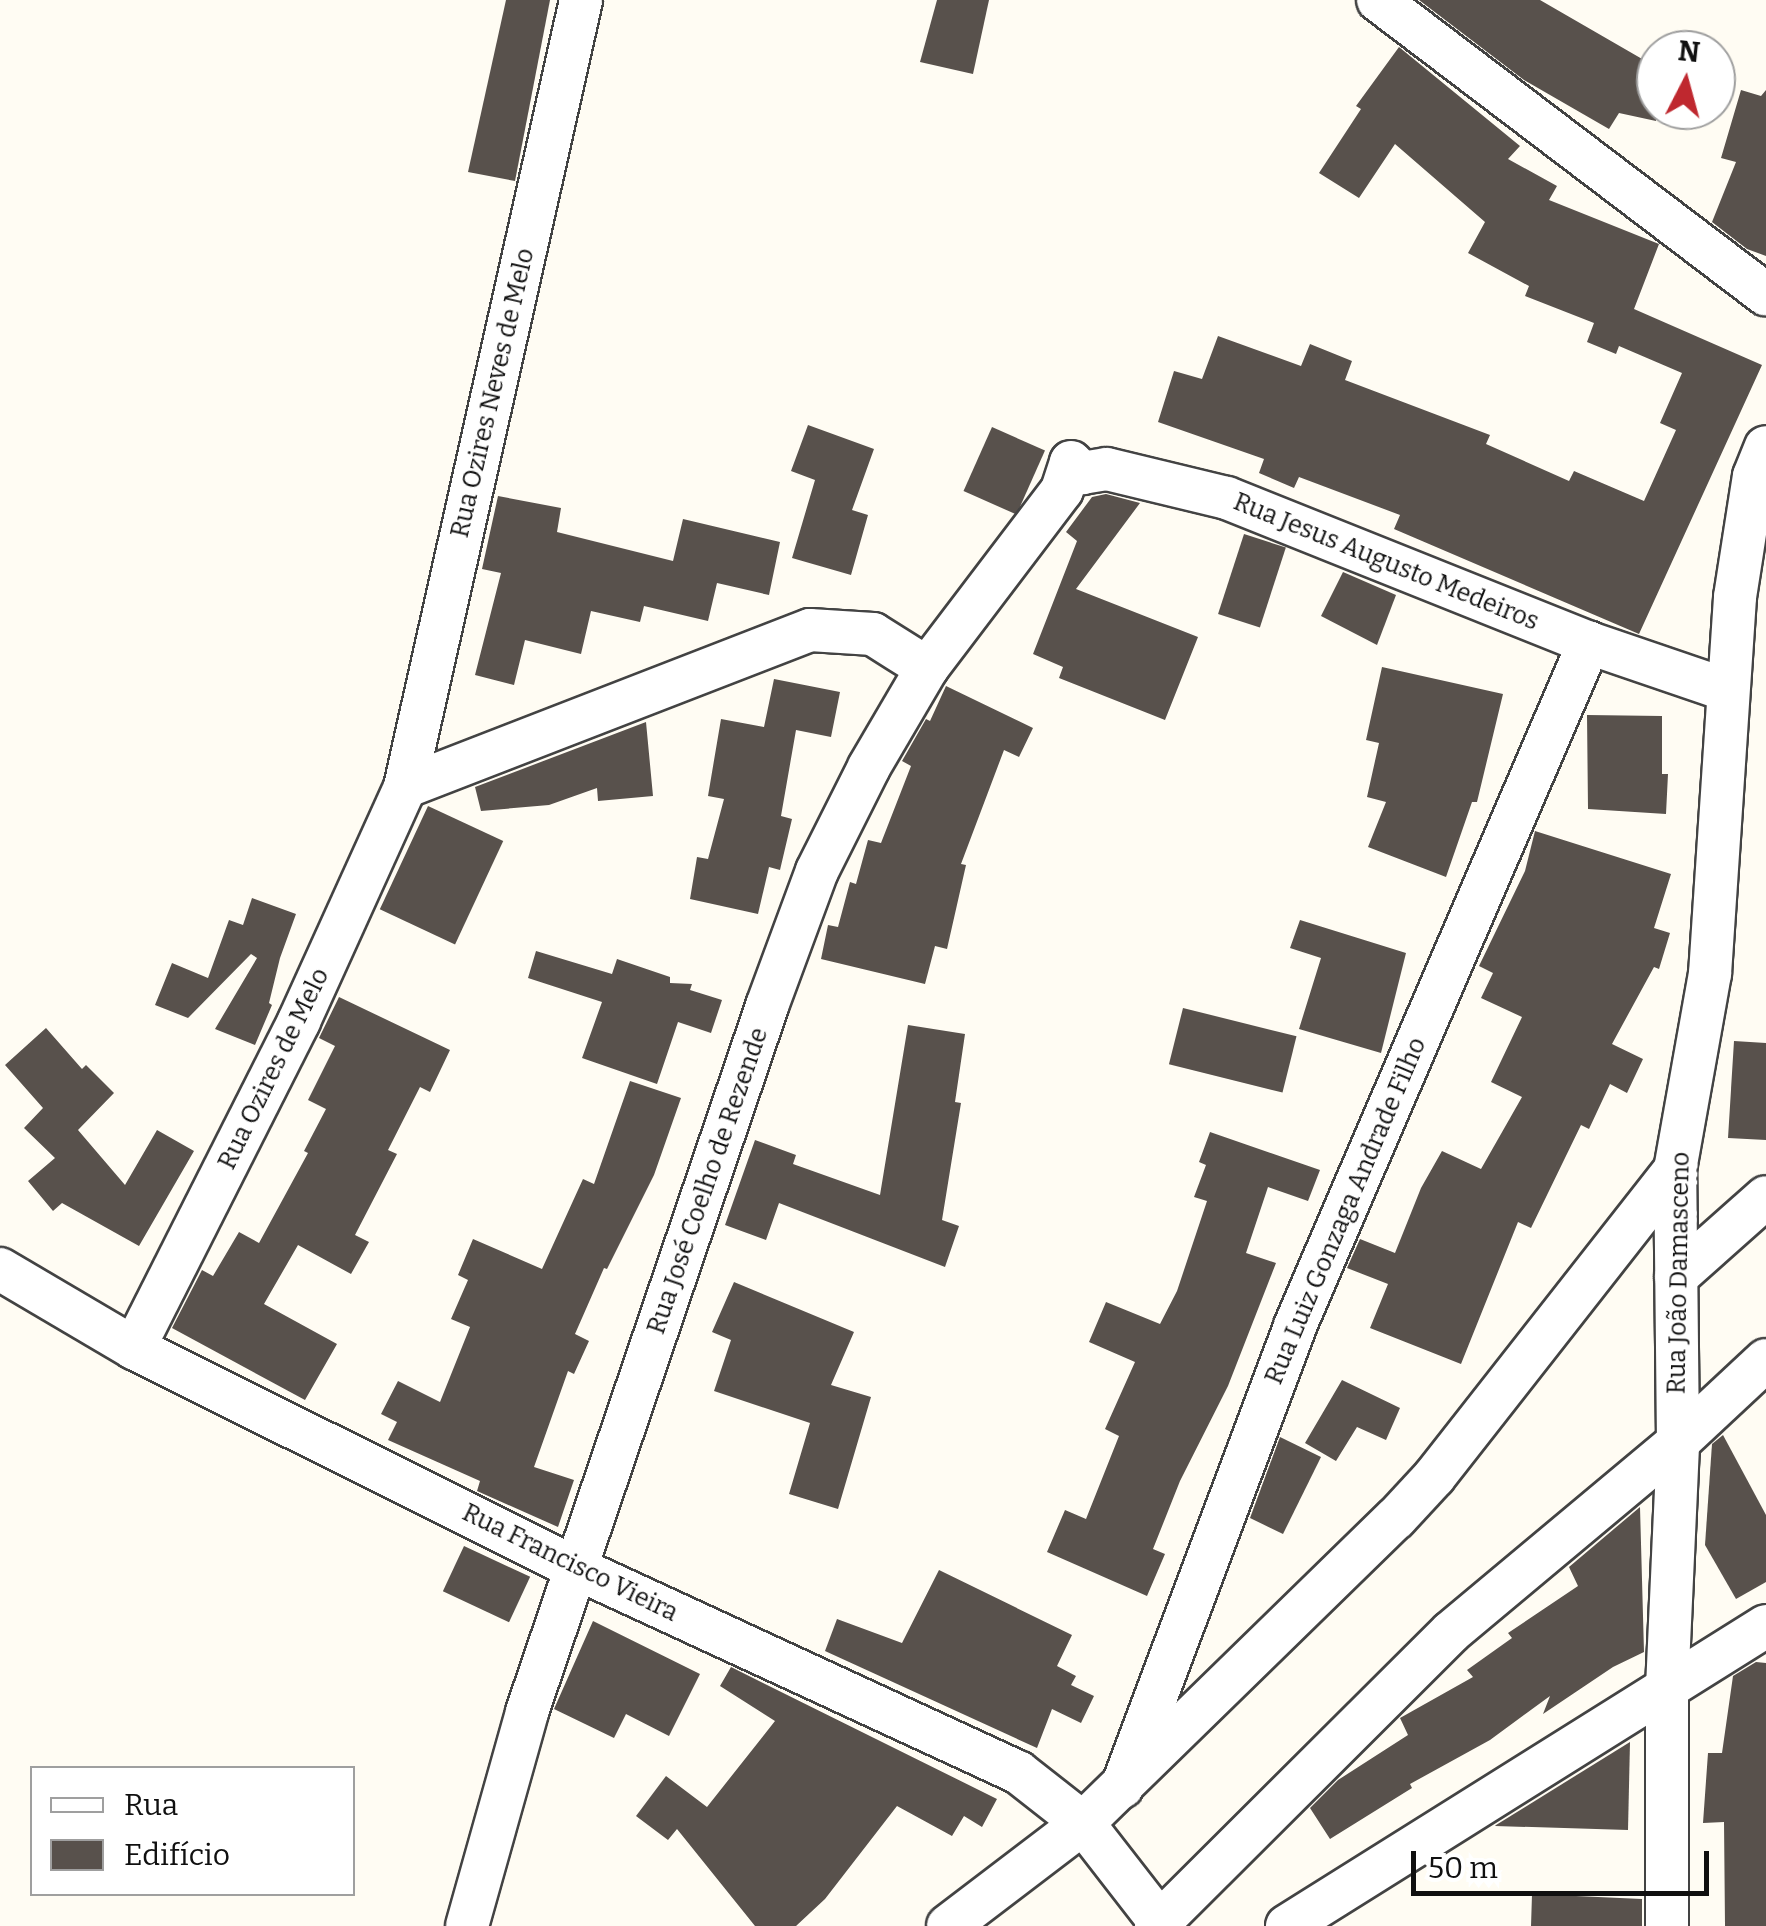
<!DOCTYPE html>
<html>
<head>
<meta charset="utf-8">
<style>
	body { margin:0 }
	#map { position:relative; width:1766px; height:1926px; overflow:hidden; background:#fffcf3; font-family:Bitter,serif }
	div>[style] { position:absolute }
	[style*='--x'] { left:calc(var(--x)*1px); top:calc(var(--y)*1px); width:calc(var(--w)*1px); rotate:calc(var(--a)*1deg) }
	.building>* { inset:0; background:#58514c; transform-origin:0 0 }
	.roads { filter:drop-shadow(2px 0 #434343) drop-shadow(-2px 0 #434343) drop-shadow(0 2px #434343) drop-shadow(0 -2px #434343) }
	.street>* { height:42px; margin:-21px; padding:0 21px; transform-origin:21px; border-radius:21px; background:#fff }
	span { translate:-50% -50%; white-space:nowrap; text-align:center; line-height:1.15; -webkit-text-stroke:10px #fff; paint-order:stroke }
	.street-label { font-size:25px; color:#101010 }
	.legend { position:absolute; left:30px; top:1766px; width:325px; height:130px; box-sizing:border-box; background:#fff; border:2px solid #9f9f9f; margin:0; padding:12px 18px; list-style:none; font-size:30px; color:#101010 }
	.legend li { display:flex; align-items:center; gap:20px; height:50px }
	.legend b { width:50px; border:2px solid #9f9f9f }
	.north { position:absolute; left:1636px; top:30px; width:100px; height:100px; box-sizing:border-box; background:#fff; border:2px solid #9f9f9f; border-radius:50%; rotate:6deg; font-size:28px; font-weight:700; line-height:40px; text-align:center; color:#101010 }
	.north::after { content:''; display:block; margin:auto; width:35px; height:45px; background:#bf282f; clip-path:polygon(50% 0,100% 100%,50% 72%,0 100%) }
	.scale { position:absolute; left:1411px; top:1851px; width:298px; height:45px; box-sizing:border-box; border:5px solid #101010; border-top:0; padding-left:12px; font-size:30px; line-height:35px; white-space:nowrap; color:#101010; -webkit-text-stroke:8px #fff; paint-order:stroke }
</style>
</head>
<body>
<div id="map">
	<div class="building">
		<div style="clip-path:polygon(506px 0,550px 0,515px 181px,468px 172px)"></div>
		<div style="clip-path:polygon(937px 0,989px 0,973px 74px,920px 62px)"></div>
		<div style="clip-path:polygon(1419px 0,1540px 0,1656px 67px,1656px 121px,1619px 113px,1609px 129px,1524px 80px)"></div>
		<div style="clip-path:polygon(1399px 47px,1520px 146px,1508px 159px,1557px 186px,1549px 200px,1659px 244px,1634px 309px,1762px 365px,1639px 634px,1394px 529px,1400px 515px,1299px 477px,1294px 488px,1259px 473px,1264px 459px,1158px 422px,1174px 371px,1202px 379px,1218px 336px,1301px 366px,1310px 344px,1352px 361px,1345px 380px,1490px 435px,1486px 444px,1569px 481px,1574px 471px,1644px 501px,1676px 430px,1660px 423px,1682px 373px,1619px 346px,1616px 354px,1587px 342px,1594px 323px,1525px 296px,1529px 286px,1468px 253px,1485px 222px,1395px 144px,1359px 198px,1319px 173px,1361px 109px,1356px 106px)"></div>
		<div style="clip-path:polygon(1741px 90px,1761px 96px,1766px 90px,1766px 256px,1747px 249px,1712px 222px,1736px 162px,1721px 158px)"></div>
		<div style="clip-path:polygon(808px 425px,874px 449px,852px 510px,868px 515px,851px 575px,792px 558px,815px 480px,791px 471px)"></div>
		<div style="left:992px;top:427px;width:58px;height:70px;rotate:24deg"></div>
		<div style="clip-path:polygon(1106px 494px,1140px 503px,1076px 589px,1198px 637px,1165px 720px,1059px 678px,1063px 667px,1033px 654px,1077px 541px,1066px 532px,1092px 497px)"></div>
		<div style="clip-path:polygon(498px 496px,561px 508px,557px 532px,673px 561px,683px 519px,780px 542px,769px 595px,717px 583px,708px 621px,644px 606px,640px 622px,591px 611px,581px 654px,525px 640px,514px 685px,475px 675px,501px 573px,482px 569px)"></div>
		<div style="left:1244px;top:534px;width:44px;height:84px;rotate:18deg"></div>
		<div style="clip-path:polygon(1343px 572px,1396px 595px,1377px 645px,1321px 616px)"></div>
		<div style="clip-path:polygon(1382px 667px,1503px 694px,1477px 802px,1472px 802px,1446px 877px,1368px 847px,1386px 802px,1367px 797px,1379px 743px,1366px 740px)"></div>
		<div style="clip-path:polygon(774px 679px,840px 692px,831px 737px,796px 730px,781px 816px,792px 819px,780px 870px,769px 867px,758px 914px,690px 899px,697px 857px,708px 859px,724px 799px,708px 796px,721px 719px,764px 727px)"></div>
		<div style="clip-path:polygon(946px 686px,1033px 728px,1019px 757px,1004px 750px,961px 864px,966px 865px,947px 949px,935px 946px,925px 984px,821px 959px,828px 925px,838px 927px,850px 882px,856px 884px,868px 840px,881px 843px,911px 766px,902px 761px,926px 719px,930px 721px)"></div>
		<div style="clip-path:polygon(1587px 715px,1662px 716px,1662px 774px,1668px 774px,1666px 814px,1588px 809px)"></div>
		<div style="clip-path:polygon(646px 722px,653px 796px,598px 801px,597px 788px,549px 805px,481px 811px,475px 787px)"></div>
		<div style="left:428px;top:806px;width:83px;height:114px;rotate:25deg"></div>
		<div style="clip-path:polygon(1535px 831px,1671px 874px,1654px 928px,1670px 933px,1659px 969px,1654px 967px,1612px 1044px,1643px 1059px,1627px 1093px,1610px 1084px,1589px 1129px,1581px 1125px,1531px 1228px,1518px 1222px,1461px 1364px,1370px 1328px,1388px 1284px,1347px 1268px,1360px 1239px,1395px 1253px,1421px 1188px,1442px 1151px,1481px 1169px,1522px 1097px,1491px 1082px,1522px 1017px,1481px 998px,1493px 973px,1479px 966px,1525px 871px)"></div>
		<div style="clip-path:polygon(252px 898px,296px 914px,280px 958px,269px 1003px,272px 1005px,255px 1045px,215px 1029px,257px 958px,251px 954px,188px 1018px,155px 1005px,172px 963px,208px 978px,229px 920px,243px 925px)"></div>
		<div style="clip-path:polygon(1300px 920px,1406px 953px,1381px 1053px,1299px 1029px,1321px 958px,1290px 948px)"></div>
		<div style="clip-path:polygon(536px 951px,612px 974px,617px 959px,670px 977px,670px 983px,692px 984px,690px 990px,722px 1000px,711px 1033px,678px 1022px,657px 1084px,582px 1058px,602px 1002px,528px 978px)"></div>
		<div style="clip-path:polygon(339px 997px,450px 1050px,430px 1092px,420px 1087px,388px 1150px,397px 1154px,355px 1235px,369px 1242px,351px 1274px,298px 1245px,264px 1304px,337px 1344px,305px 1400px,172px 1328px,202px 1270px,213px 1276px,239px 1232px,259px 1243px,308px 1153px,304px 1151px,326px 1109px,308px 1100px,335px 1046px,319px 1038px)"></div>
		<div style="left:1183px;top:1008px;width:117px;height:58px;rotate:14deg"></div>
		<div style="clip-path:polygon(908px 1025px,965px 1034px,955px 1102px,961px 1103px,942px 1220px,959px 1226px,945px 1267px,779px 1203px,766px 1240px,725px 1225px,755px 1140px,796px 1155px,793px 1164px,880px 1195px)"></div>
		<div style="clip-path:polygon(46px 1028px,82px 1069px,86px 1065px,114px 1093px,78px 1130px,125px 1185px,157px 1130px,194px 1151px,139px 1246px,62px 1203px,53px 1211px,28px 1181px,55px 1158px,24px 1128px,43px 1108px,5px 1065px)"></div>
		<div style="clip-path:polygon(1734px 1041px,1766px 1043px,1766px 1140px,1728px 1138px)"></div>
		<div style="clip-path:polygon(630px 1081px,681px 1098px,654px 1175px,607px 1269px,604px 1268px,575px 1334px,589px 1341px,574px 1374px,568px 1371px,534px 1467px,574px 1480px,558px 1527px,477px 1491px,480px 1481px,388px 1440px,397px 1422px,381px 1414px,398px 1381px,440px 1402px,470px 1327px,451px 1319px,468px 1280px,458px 1275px,473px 1239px,542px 1269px,583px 1179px,594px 1184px)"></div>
		<div style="clip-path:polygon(1210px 1132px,1320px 1170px,1308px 1201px,1268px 1187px,1246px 1253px,1276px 1263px,1228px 1386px,1180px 1481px,1153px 1549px,1165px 1554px,1147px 1596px,1047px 1552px,1065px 1510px,1086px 1519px,1119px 1436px,1105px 1429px,1135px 1362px,1089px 1342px,1106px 1302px,1160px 1324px,1177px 1291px,1207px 1201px,1194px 1197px,1206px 1165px,1199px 1162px)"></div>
		<div style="clip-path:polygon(734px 1282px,854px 1332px,831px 1385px,871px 1397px,838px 1509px,789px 1494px,810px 1423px,714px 1391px,731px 1340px,712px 1332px)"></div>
		<div style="clip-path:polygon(1342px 1380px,1400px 1408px,1386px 1440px,1357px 1427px,1336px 1461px,1305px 1443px)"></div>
		<div style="clip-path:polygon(1723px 1435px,1766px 1515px,1766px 1582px,1736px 1599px,1705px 1545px,1712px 1444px)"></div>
		<div style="clip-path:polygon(1280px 1437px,1321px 1457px,1283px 1534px,1250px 1518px)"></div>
		<div style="clip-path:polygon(1640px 1507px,1644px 1652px,1613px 1667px,1543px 1714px,1550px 1696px,1490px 1740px,1410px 1784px,1412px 1788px,1330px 1839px,1310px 1808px,1338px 1780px,1408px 1735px,1400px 1718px,1473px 1677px,1467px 1670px,1512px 1638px,1508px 1633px,1578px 1586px,1569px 1567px)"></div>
		<div style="left:464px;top:1546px;width:73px;height:50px;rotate:25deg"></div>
		<div style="clip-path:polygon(939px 1570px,1072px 1635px,1057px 1666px,1076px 1676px,1071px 1685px,1094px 1696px,1081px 1723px,1052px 1709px,1037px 1748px,825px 1651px,837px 1619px,902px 1643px)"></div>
		<div style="clip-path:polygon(593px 1621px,700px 1674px,669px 1736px,626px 1714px,614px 1738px,554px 1709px)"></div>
		<div style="clip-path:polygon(1756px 1662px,1766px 1663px,1766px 1926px,1725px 1926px,1724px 1822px,1703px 1823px,1708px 1753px,1722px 1753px,1733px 1676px)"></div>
		<div style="clip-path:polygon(731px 1667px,997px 1799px,982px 1827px,964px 1816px,952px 1836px,897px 1806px,825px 1899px,796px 1926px,755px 1926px,677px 1829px,668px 1840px,636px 1816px,666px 1776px,707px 1807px,775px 1721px,720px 1686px)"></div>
		<div style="clip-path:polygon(1630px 1742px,1628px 1830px,1495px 1826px,1496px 1825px)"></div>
		<div style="clip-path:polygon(1532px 1894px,1642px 1899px,1642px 1926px,1531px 1926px)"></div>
	</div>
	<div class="roads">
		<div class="street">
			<div style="--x:1378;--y:0;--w:487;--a:37.2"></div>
			<div style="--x:405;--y:787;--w:434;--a:-21.2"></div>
			<div style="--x:810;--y:630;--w:63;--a:3.6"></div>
			<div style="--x:873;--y:634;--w:64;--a:32.2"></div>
			<div style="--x:0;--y:1269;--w:156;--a:30.5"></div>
			<div style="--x:134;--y:1348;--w:494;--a:26.5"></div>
			<div style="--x:576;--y:1568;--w:487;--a:24.8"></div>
			<div style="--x:1018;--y:1772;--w:83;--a:38.1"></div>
			<div style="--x:1083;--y:1823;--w:130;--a:52.2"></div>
			<div style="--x:1676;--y:1277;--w:120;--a:-41.6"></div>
			<div style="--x:134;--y:1348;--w:366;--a:-63.2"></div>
			<div style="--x:299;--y:1021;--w:257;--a:-65.6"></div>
			<div style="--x:405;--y:787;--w:806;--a:-77.39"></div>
			<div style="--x:1122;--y:1787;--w:492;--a:-69.4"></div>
			<div style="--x:1295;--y:1326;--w:744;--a:-66.71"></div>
			<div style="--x:467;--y:1926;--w:222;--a:-74.3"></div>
			<div style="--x:527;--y:1712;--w:746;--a:-71.22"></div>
			<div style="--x:767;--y:1006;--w:144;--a:-69.7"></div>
			<div style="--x:817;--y:871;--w:116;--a:-63.4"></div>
			<div style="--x:869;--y:767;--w:115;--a:-59.6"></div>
			<div style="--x:927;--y:668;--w:223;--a:-52.8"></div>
			<div style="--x:1062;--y:490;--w:29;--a:-72"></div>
			<div style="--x:1071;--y:462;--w:16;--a:45"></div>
			<div style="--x:1082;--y:473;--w:25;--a:-9"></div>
			<div style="--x:1107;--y:469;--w:123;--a:13.6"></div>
			<div style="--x:1227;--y:498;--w:390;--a:21.8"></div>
			<div style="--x:1589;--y:643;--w:146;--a:18.8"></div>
			<div style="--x:948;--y:1926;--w:170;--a:-37.3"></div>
			<div style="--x:1083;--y:1823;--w:437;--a:-44.3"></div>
			<div style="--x:1396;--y:1518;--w:56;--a:-47.2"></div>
			<div style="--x:1434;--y:1477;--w:390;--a:-51.9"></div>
			<div style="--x:1156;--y:1926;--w:416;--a:-44.9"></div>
			<div style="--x:1451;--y:1632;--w:296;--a:-39.9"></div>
			<div style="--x:1678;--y:1442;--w:120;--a:-43"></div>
			<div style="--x:1287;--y:1926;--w:565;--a:-32.06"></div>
			<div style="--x:1667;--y:1926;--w:238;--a:-90"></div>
			<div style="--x:1667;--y:1688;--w:246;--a:-87.4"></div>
			<div style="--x:1678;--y:1442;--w:272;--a:-90.6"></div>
			<div style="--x:1675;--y:1170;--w:199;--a:-79.9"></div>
			<div style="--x:1710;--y:974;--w:378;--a:-86.2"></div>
			<div style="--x:1735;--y:597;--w:122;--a:-81.1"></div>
			<div style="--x:1754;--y:476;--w:31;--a:-68"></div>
		</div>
	</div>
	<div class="street-label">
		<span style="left:493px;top:393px;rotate:-77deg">Rua Ozires Neves de Melo</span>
		<span style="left:1386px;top:562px;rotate:22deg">Rua Jesus Augusto Medeiros</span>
		<span style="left:274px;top:1069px;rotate:-64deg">Rua Ozires de Melo</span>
		<span style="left:708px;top:1181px;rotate:-71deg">Rua José Coelho de Rezende</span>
		<span style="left:1346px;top:1211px;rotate:-67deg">Rua Luiz Gonzaga Andrade Filho</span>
		<span style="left:1679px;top:1273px;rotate:-89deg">Rua João Damasceno</span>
		<span style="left:570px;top:1563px;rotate:26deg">Rua Francisco Vieira</span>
	</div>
	<ul class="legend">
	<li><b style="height:12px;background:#fff"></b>Rua</li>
	<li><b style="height:28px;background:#58514c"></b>Edifício</li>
	</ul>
	<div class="north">N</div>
	<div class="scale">50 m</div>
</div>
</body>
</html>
